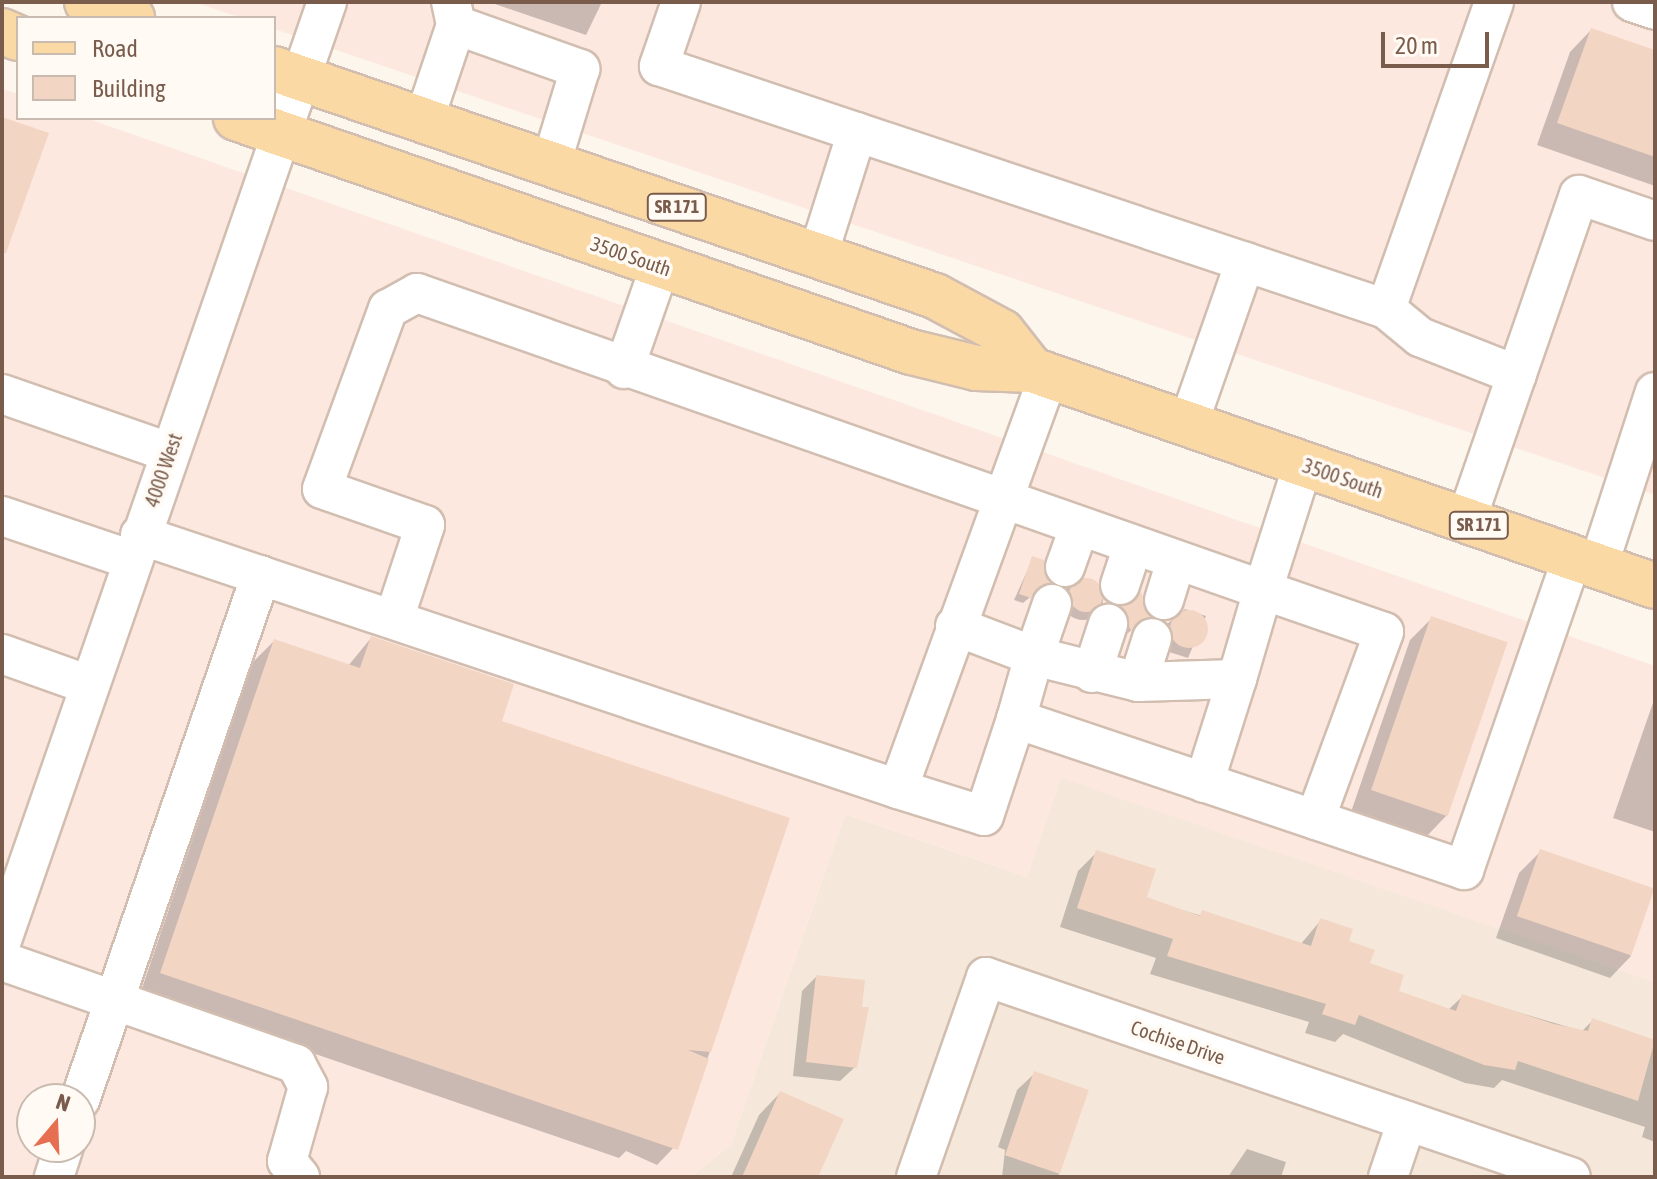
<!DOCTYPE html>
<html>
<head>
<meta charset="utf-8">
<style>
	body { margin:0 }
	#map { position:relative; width:1657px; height:1179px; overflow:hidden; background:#fdf6ec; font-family:"Asap Condensed",sans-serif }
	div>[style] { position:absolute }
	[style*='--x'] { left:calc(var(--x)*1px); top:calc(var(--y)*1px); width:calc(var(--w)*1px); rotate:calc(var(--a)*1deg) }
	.residential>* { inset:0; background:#f5e8da }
	.commercial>* { inset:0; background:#fde8e0 }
	.shadow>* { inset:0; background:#0003 }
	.round { border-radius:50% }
	.building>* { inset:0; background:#f3d5c3; transform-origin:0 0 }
	.roads { filter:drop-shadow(2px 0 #d1beb0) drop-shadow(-2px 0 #d1beb0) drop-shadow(0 2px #d1beb0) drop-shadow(0 -2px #d1beb0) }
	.minor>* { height:38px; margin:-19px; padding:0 19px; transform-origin:19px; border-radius:19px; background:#fff }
	.major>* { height:44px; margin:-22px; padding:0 22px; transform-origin:22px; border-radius:22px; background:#fbd9a5 }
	span { translate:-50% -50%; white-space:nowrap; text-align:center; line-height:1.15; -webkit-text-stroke:7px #fffaf3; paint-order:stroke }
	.shield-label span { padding:2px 6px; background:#fffaf3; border:2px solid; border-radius:6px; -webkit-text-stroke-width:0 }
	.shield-label { font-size:18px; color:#7a5c4d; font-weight:700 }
	.street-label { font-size:20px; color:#7a5c4d }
	.frame { position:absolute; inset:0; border:4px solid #7a5c4d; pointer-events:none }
	.legend { position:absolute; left:16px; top:16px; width:260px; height:104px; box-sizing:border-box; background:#fffaf3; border:2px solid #cabbb1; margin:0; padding:10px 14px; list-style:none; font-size:24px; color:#7a5c4d }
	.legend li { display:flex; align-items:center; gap:16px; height:40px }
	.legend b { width:40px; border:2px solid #cabbb1 }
	.north { position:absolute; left:16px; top:1083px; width:80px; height:80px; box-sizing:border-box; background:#fffaf3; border:2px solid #cabbb1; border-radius:50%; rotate:19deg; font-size:22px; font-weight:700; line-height:32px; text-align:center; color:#7a5c4d }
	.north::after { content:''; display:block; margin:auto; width:28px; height:36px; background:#e76f51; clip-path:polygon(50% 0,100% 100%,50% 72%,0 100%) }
	.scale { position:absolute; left:1381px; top:32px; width:108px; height:36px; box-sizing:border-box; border:4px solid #7a5c4d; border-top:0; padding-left:10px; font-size:24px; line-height:28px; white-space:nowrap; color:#7a5c4d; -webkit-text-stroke:6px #fffaf3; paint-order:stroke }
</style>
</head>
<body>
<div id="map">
	<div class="residential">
		<div style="clip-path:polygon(1061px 777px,1655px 982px,1655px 1177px,691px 1177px,731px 1144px,845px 814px,1027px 877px)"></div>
	</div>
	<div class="commercial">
		<div style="clip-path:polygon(194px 2px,1655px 2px,1655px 495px,274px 29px,274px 18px,241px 18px)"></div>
		<div style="clip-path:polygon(evenodd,2px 89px,18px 94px,18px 118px,86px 118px,1655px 666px,1655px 982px,1061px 778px,1027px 877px,845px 814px,731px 1144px,691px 1177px,2px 1177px,2px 89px,32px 1099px,80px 1099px,80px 1147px,32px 1147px,32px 1099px)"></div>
	</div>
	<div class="shadow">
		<div style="clip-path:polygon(489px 2px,602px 2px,586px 35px)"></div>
		<div style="clip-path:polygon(1591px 30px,1655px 52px,1655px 186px,1537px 145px,1570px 52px)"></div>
		<div style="clip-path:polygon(1033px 558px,1040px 589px,1023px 603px,1014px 600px)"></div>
		<div class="round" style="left:1063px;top:580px;width:40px;height:40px"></div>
		<div style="clip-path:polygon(1121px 608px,1141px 623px,1124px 636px,1114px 615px)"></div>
		<div style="clip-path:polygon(1185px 609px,1206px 616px,1188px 658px,1166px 651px,1160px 630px)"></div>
		<div style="clip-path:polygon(1431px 619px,1447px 815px,1426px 837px,1351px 812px,1410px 640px)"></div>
		<div style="clip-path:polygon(371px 638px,710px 1051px,678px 1143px,657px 1165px,626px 1151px,619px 1158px,140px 994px,253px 662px,274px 641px,348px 666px)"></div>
		<div style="clip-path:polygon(1655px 697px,1655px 832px,1613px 818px)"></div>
		<div style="clip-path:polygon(1541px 851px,1631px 956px,1610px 978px,1496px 938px,1519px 873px)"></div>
		<div style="clip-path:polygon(1097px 852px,1145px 899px,1300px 945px,1321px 920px,1396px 992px,1448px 1010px,1463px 996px,1582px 1031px,1592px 1021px,1655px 1044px,1655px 1142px,1642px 1137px,1645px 1127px,1502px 1080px,1494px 1088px,1465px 1083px,1343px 1034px,1335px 1042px,1305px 1033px,1309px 1022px,1150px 974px,1156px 958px,1060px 927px,1078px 871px)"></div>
		<div style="clip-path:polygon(816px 977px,855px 1067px,840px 1081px,793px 1076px,802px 991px)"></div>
		<div style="clip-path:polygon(1034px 1074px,1087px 1091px,1058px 1177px,1002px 1177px,1005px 1150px,998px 1147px,1017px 1090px)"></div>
		<div style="clip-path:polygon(780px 1093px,816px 1177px,731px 1177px,759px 1115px)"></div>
		<div style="clip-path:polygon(1247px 1149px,1286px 1162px,1281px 1177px,1228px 1177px)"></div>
	</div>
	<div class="building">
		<div style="clip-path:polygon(1591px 28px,1655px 50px,1655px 157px,1557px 123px)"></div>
		<div style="clip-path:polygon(2px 117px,49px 133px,6px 253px,2px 253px)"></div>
		<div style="clip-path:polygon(1032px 556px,1044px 560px,1050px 582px,1031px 598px,1019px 594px)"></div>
		<div class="round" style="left:1069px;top:578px;width:34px;height:34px"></div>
		<div style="clip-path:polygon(1141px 592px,1150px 617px,1131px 631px,1120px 606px)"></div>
		<div class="round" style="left:1170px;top:610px;width:38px;height:38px"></div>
		<div style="left:1431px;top:616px;width:81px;height:184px;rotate:19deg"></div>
		<div style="clip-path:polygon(371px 636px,514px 684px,502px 721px,790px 818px,711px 1052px,688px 1050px,709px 1059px,678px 1150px,160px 973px,274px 639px,360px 668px)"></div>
		<div style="left:1540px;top:849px;width:121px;height:71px;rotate:19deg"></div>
		<div style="clip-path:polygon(1096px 850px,1156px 869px,1147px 897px,1200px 916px,1202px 910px,1311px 946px,1320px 918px,1353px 929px,1349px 941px,1375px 950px,1370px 963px,1404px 975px,1399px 991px,1456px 1011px,1462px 994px,1554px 1024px,1588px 1031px,1592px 1018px,1655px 1040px,1638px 1101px,1518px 1061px,1515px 1070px,1484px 1065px,1359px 1015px,1355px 1025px,1322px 1014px,1326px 1004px,1167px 956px,1173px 939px,1077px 908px)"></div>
		<div style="clip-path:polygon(816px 975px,865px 980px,862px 1007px,869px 1007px,857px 1068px,806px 1062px)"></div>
		<div style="left:1034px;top:1071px;width:58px;height:89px;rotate:19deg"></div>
		<div style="clip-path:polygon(780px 1091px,844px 1119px,818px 1177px,742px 1177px)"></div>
	</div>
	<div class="roads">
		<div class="minor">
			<div style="--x:681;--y:2;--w:68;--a:109"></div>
			<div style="--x:659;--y:66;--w:767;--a:18.48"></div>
			<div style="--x:1386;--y:309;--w:325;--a:-70.6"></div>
			<div style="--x:1632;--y:2;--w:24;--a:19"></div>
			<div style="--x:456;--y:25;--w:132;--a:19.5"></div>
			<div style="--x:580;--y:69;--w:99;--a:107"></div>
			<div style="--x:424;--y:120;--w:100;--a:-71.4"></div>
			<div style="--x:456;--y:25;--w:24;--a:-102"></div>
			<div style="--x:818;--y:255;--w:129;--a:-72.4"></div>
			<div style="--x:1386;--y:309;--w:44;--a:39.5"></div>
			<div style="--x:1420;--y:337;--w:104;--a:21.4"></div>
			<div style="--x:624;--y:369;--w:109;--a:-70.7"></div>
			<div style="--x:2;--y:394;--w:177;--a:19.2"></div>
			<div style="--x:1188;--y:425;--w:173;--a:-70.7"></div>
			<div style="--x:2;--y:516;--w:137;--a:18.7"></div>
			<div style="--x:1466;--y:521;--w:345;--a:-70.9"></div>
			<div style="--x:1579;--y:195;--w:80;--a:18.9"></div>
			<div style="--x:140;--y:535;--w:799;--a:18.53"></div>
			<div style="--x:898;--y:789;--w:441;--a:-70"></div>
			<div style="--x:1065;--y:567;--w:41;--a:-70.3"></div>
			<div style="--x:1598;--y:567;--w:184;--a:-72"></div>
			<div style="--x:1120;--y:585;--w:41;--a:-71.6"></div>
			<div style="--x:1164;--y:600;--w:41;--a:-72.9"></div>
			<div style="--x:1052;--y:604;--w:55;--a:109.1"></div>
			<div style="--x:1034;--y:656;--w:107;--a:14"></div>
			<div style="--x:1138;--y:682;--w:99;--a:-1.7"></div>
			<div style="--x:1237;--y:679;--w:93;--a:-73.7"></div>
			<div style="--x:1263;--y:590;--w:128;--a:19.1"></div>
			<div style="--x:1384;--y:632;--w:200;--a:110.2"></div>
			<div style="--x:394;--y:619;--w:99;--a:-71.7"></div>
			<div style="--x:425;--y:525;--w:109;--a:-160.7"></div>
			<div style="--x:322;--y:489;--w:192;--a:-69.9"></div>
			<div style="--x:388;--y:309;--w:33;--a:-29"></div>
			<div style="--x:417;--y:293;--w:897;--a:19.34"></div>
			<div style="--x:1263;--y:590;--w:131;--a:-72.3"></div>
			<div style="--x:955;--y:626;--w:85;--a:20.8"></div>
			<div style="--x:1034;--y:656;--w:66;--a:105.9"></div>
			<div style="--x:2;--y:654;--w:92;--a:19.6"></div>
			<div style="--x:1092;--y:673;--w:52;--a:-71.9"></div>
			<div style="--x:1138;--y:682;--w:46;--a:-72.3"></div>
			<div style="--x:1204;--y:783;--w:109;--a:-72.4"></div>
			<div style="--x:898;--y:789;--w:90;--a:17.4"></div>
			<div style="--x:984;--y:816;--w:102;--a:-71.7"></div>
			<div style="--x:1016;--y:719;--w:473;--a:18.6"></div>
			<div style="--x:1464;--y:870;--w:330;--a:-70.9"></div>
			<div style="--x:2;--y:940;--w:993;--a:-70.89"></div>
			<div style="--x:2;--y:961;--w:312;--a:19.3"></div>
			<div style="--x:296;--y:1064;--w:26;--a:62"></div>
			<div style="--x:308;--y:1087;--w:77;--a:105.8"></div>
			<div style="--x:287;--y:1161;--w:21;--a:51"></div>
			<div style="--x:80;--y:1100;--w:555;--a:-70.98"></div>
			<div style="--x:54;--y:1177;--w:32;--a:-72"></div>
			<div style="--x:916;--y:1177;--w:212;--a:-70.7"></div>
			<div style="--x:986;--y:977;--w:618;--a:18.87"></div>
			<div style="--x:1388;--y:1177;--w:59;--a:-71.3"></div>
		</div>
		<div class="major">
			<div style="--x:87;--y:2;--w:48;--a:19.6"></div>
			<div style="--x:2;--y:31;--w:17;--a:24"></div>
			<div style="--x:274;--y:69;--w:699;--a:18.95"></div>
			<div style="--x:935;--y:296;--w:76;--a:28.2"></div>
			<div style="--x:1002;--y:332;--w:48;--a:51.7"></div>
			<div style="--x:236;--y:118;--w:714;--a:19.12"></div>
			<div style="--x:911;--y:352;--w:67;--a:13.8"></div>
			<div style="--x:976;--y:368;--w:56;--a:2"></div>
			<div style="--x:1032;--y:370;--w:659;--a:19.12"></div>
		</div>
	</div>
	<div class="shield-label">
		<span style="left:677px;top:207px">SR 171</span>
		<span style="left:1479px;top:525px">SR 171</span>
	</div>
	<div class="street-label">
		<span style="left:631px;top:256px;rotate:19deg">3500 South</span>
		<span style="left:163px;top:470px;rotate:-71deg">4000 West</span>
		<span style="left:1343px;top:478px;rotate:19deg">3500 South</span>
		<span style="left:1178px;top:1042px;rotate:19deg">Cochise Drive</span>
	</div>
	<div class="frame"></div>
	<ul class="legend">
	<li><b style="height:10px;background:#fbd9a5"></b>Road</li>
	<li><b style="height:22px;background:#f3d5c3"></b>Building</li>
	</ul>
	<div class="north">N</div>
	<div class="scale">20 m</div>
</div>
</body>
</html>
